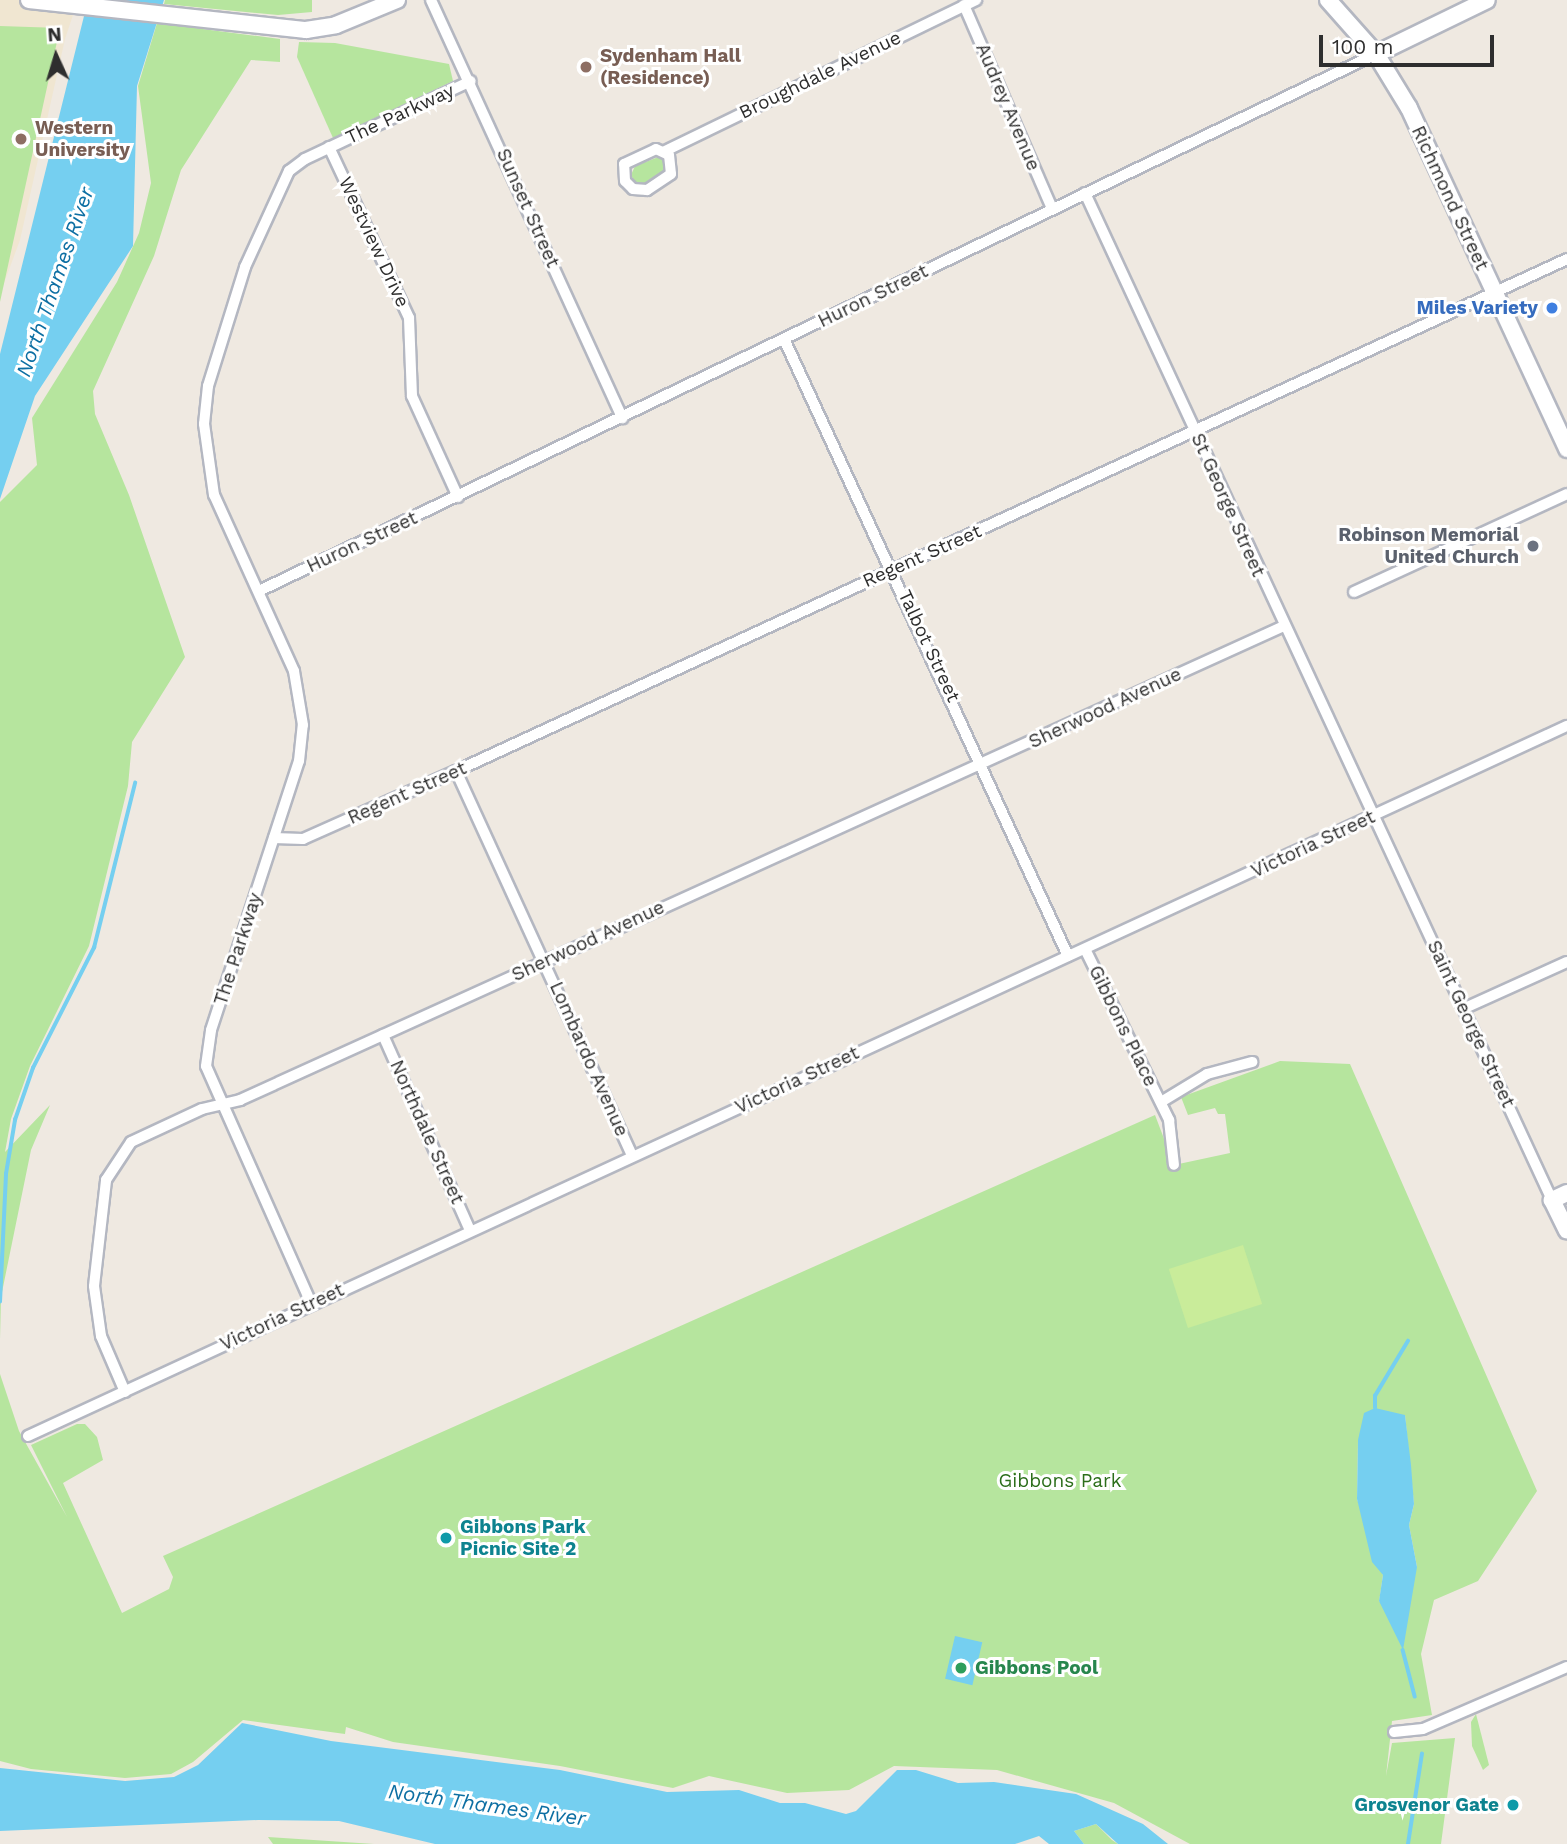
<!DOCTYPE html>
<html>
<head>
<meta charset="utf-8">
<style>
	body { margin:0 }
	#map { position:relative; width:1567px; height:1844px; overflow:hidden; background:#efe9e1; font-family:"Work Sans",sans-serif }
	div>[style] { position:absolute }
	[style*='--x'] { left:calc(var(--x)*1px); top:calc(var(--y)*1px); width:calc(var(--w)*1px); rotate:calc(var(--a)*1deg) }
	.education>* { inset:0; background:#f0e6d1 }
	.green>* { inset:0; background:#b6e59e }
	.pitch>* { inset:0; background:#c9ec9a; transform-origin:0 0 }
	.water>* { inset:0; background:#75cff0; transform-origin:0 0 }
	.stream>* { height:3.5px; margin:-1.75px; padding:0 1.75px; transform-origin:1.75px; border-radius:1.75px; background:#75cff0 }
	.roads { filter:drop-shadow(2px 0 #b4b7c1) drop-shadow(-2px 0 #b4b7c1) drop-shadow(0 2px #b4b7c1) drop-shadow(0 -2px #b4b7c1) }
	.street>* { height:10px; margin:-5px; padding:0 5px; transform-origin:5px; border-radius:5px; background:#fff }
	.secondary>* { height:16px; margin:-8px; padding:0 8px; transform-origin:8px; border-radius:8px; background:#fff }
	.dots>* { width:19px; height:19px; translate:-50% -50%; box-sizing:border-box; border:4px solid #fff; border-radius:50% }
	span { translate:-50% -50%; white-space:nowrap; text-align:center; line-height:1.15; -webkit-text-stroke:6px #fff; paint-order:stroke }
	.education-label { font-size:19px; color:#785e54; font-weight:700 }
	.left { translate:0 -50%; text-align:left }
	.street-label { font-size:19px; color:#2e2e2e }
	.shop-label { font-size:19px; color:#366cbe; font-weight:700 }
	.right { translate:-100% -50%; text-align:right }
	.worship-label { font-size:19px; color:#5b616d; font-weight:700 }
	.park-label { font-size:19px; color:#2c6e1b }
	.culture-label { font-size:19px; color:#0d838f; font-weight:700 }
	.leisure-label { font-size:19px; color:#27864d; font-weight:700 }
	.water-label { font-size:21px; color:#0d6fa3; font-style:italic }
	.north { position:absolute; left:21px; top:21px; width:70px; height:70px; -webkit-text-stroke:5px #fff; paint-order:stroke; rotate:356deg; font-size:19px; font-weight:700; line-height:28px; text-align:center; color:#2e2e2e }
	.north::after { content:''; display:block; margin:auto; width:24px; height:32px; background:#2e2e2e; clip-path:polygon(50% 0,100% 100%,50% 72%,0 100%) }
	.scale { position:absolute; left:1319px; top:35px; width:175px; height:32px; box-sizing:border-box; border:4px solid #2e2e2e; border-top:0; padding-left:9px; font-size:21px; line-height:24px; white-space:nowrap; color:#2e2e2e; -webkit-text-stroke:5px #fff; paint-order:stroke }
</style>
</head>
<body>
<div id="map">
	<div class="education">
		<div style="clip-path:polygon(0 0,78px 0,65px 39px,20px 240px,0 294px)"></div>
	</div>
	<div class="green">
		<div style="clip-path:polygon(165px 0,312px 0,312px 12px,278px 15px,164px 4px)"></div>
		<div style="clip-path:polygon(157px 23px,280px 39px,280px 62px,251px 60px,181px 170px,154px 256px,93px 391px,95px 414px,129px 495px,185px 657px,132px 742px,128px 786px,89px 946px,30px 1066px,11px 1119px,5px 1152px,50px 1105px,31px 1150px,1px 1297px,0 1340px,0 502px,37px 465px,32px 418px,117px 282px,139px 233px,151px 183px,138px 86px)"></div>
		<div style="clip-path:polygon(0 26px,60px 28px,0 302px)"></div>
		<div style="clip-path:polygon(299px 42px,335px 43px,449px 64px,453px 81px,333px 138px,297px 57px)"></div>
		<div style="clip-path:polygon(661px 156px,665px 161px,663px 176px,644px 184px,635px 183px,631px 175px,635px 166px)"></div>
		<div style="clip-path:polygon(evenodd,1280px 1061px,1350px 1064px,1537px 1491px,1478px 1581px,1434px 1600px,1421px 1654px,1432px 1715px,1392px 1721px,1386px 1776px,1392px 1743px,1455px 1738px,1441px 1844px,1190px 1844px,1114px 1803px,997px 1770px,894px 1766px,849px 1790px,787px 1793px,709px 1776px,673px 1788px,560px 1766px,393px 1742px,346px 1727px,345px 1734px,243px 1720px,193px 1762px,171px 1774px,125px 1778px,31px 1769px,0 1761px,0 1374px,19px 1431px,67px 1517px,31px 1445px,77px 1424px,85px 1424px,97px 1437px,103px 1460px,63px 1483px,122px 1613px,169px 1589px,173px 1577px,163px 1556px,1155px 1115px,1174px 1165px,1230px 1153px,1225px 1114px,1218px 1114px,1215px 1108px,1188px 1115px,1181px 1097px,1280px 1061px,1405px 1415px,1414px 1504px,1409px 1525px,1417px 1567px,1379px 1602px,1383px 1575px,1357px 1499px,1358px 1440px,1405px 1415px)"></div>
		<div style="clip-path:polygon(1476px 1714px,1489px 1765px,1483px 1770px,1472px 1746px,1471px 1722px)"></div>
		<div style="clip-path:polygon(1096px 1824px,1112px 1840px,1118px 1844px,1084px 1844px,1074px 1831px)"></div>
		<div style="clip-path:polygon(268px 1837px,374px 1844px,273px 1844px)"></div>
	</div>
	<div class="pitch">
		<div style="left:1243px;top:1245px;width:62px;height:78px;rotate:72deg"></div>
	</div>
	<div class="water">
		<div style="clip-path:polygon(88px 0,164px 0,137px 86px,133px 246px,35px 396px,0 499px,0 354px)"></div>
		<div style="clip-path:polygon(1375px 1408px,1405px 1415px,1411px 1465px,1414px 1504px,1409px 1525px,1417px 1567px,1403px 1650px,1379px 1601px,1383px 1575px,1372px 1562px,1357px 1499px,1358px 1440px,1364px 1413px)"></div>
		<div style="left:955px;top:1636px;width:28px;height:44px;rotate:13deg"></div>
		<div style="clip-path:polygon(242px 1723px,331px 1741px,560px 1770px,667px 1792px,739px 1790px,780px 1803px,805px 1803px,846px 1814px,856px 1811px,897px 1770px,916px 1770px,958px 1783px,994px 1782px,1076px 1794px,1143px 1824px,1168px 1844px,1118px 1844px,1096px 1824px,1074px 1831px,1084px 1844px,1049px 1844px,1039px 1836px,1015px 1844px,435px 1844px,339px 1821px,258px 1820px,0 1831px,0 1768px,125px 1781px,174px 1777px,198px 1765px)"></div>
	</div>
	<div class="stream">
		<div style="--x:0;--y:1302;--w:128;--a:-87.3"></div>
		<div style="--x:6;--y:1174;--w:55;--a:-80.5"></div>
		<div style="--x:15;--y:1120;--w:55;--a:-70.9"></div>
		<div style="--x:33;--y:1068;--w:135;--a:-63.1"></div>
		<div style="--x:94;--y:948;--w:170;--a:-76"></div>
		<div style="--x:1375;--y:1408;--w:12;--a:-90"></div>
		<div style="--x:1375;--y:1396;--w:64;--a:-59"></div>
		<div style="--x:1403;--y:1650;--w:48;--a:75.4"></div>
		<div style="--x:1408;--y:1844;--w:91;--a:-81.2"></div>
	</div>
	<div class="roads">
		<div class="street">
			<div style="--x:431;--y:0;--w:460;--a:65.4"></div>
			<div style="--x:964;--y:5;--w:221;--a:66.6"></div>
			<div style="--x:329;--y:147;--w:189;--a:64.9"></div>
			<div style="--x:409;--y:318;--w:78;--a:87.8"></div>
			<div style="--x:412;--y:396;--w:111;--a:65.5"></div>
			<div style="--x:656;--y:149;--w:14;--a:25"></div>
			<div style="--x:669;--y:155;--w:19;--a:84"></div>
			<div style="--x:671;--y:174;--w:29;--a:146"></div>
			<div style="--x:647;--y:190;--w:14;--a:-176"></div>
			<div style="--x:633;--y:189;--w:11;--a:-135"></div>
			<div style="--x:625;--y:181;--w:17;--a:-93"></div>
			<div style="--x:624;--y:164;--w:35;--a:-25"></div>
			<div style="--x:665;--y:151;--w:346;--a:-25.9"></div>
			<div style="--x:1085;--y:193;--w:1110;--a:65.12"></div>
			<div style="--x:784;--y:339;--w:679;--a:65.28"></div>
			<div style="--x:259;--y:591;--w:1239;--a:-25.68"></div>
			<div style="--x:1354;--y:592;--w:234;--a:-24.7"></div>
			<div style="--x:456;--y:771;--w:423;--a:65.4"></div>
			<div style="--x:274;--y:838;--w:29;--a:2"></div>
			<div style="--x:303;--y:839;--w:167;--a:-24"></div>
			<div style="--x:456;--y:771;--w:1223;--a:-24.74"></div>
			<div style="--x:1085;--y:949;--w:191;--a:63.8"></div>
			<div style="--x:1169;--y:1120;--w:45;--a:83.7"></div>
			<div style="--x:1465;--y:1008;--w:112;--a:-24.3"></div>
			<div style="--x:383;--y:1035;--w:214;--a:66"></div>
			<div style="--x:1161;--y:1102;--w:54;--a:-31.3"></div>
			<div style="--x:1207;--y:1074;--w:47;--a:-14.9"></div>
			<div style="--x:311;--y:1303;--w:259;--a:-113.9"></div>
			<div style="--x:206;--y:1066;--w:36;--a:-82"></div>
			<div style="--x:211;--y:1030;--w:283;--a:-71.9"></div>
			<div style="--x:299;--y:761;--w:36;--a:-84"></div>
			<div style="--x:303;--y:725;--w:55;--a:-99.5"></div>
			<div style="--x:294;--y:671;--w:193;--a:-114.4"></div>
			<div style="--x:214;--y:495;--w:72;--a:-98"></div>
			<div style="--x:204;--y:424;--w:38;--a:-84"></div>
			<div style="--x:208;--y:386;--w:125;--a:-72.7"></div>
			<div style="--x:245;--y:267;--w:106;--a:-65.4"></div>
			<div style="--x:289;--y:171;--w:20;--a:-37"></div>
			<div style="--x:305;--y:159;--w:183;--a:-25.2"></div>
			<div style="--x:125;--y:1392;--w:61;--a:-113.2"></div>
			<div style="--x:101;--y:1336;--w:50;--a:-98"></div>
			<div style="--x:94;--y:1286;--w:107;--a:-83.5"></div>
			<div style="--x:106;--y:1180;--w:45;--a:-56.7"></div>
			<div style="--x:131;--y:1142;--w:78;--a:-24.9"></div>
			<div style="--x:202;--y:1109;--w:39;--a:-13"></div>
			<div style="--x:240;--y:1100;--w:1147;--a:-24.42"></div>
			<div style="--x:28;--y:1436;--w:1695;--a:-24.77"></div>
			<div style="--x:1394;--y:1732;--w:29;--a:-6"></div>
			<div style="--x:1423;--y:1729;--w:157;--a:-23.3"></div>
		</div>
		<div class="secondary">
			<div style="--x:29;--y:0;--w:279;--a:6.2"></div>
			<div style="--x:306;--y:30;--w:30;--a:-9"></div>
			<div style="--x:336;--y:25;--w:66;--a:-22.3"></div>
			<div style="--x:1328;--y:0;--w:72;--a:48.4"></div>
			<div style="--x:1376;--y:54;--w:63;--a:58.6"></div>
			<div style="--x:1409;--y:108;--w:376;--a:65.1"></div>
			<div style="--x:1376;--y:54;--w:123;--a:-25.9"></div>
			<div style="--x:1567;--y:1193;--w:17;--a:155"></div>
			<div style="--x:1552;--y:1200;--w:34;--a:64"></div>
		</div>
	</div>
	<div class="dots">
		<div style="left:586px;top:67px;background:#8d6e63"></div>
		<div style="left:21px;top:139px;background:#8d6e63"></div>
		<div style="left:1552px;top:308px;background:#3f7fe0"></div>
		<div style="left:1533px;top:546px;background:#6b7280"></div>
		<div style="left:446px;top:1538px;background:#0f9aa8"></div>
		<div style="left:961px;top:1668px;background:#2e9e5b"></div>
		<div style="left:1513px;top:1805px;background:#0f9aa8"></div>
	</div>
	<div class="education-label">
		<span class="left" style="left:600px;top:67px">Sydenham Hall<br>(Residence)</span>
		<span class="left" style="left:35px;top:139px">Western<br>University</span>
	</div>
	<div class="street-label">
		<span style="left:820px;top:75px;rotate:-26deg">Broughdale Avenue</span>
		<span style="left:1008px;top:107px;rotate:67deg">Audrey Avenue</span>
		<span style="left:400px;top:114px;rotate:-25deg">The Parkway</span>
		<span style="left:1450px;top:198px;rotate:65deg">Richmond Street</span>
		<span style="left:528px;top:208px;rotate:66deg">Sunset Street</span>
		<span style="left:374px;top:242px;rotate:65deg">Westview Drive</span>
		<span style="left:873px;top:296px;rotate:-26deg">Huron Street</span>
		<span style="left:1228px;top:505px;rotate:66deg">St George Street</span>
		<span style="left:362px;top:542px;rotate:-25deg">Huron Street</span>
		<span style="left:922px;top:556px;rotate:-24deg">Regent Street</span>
		<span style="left:929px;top:646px;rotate:65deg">Talbot Street</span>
		<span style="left:1105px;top:708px;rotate:-25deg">Sherwood Avenue</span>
		<span style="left:407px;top:793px;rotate:-24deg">Regent Street</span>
		<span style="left:1313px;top:844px;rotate:-25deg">Victoria Street</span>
		<span style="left:588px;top:941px;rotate:-25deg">Sherwood Avenue</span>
		<span style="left:238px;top:949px;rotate:-72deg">The Parkway</span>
		<span style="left:1471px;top:1024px;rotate:65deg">Saint George Street</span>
		<span style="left:1123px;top:1026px;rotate:64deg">Gibbons Place</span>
		<span style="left:589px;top:1059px;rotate:66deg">Lombardo Avenue</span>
		<span style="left:797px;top:1080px;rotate:-25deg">Victoria Street</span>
		<span style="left:427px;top:1132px;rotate:66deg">Northdale Street</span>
		<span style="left:282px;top:1317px;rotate:-25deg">Victoria Street</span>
	</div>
	<div class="shop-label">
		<span class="right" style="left:1538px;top:308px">Miles Variety</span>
	</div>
	<div class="worship-label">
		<span class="right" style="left:1519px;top:546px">Robinson Memorial<br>United Church</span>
	</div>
	<div class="park-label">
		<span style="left:1060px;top:1481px">Gibbons Park</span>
	</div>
	<div class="culture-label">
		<span class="left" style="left:460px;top:1538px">Gibbons Park<br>Picnic Site 2</span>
		<span class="right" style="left:1499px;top:1805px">Grosvenor Gate</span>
	</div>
	<div class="leisure-label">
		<span class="left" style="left:975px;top:1668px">Gibbons Pool</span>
	</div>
	<div class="water-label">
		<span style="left:55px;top:282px;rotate:-71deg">North Thames River</span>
		<span style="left:487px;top:1805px;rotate:8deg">North Thames River</span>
	</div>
	<div class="north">N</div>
	<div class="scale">100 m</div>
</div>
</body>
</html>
